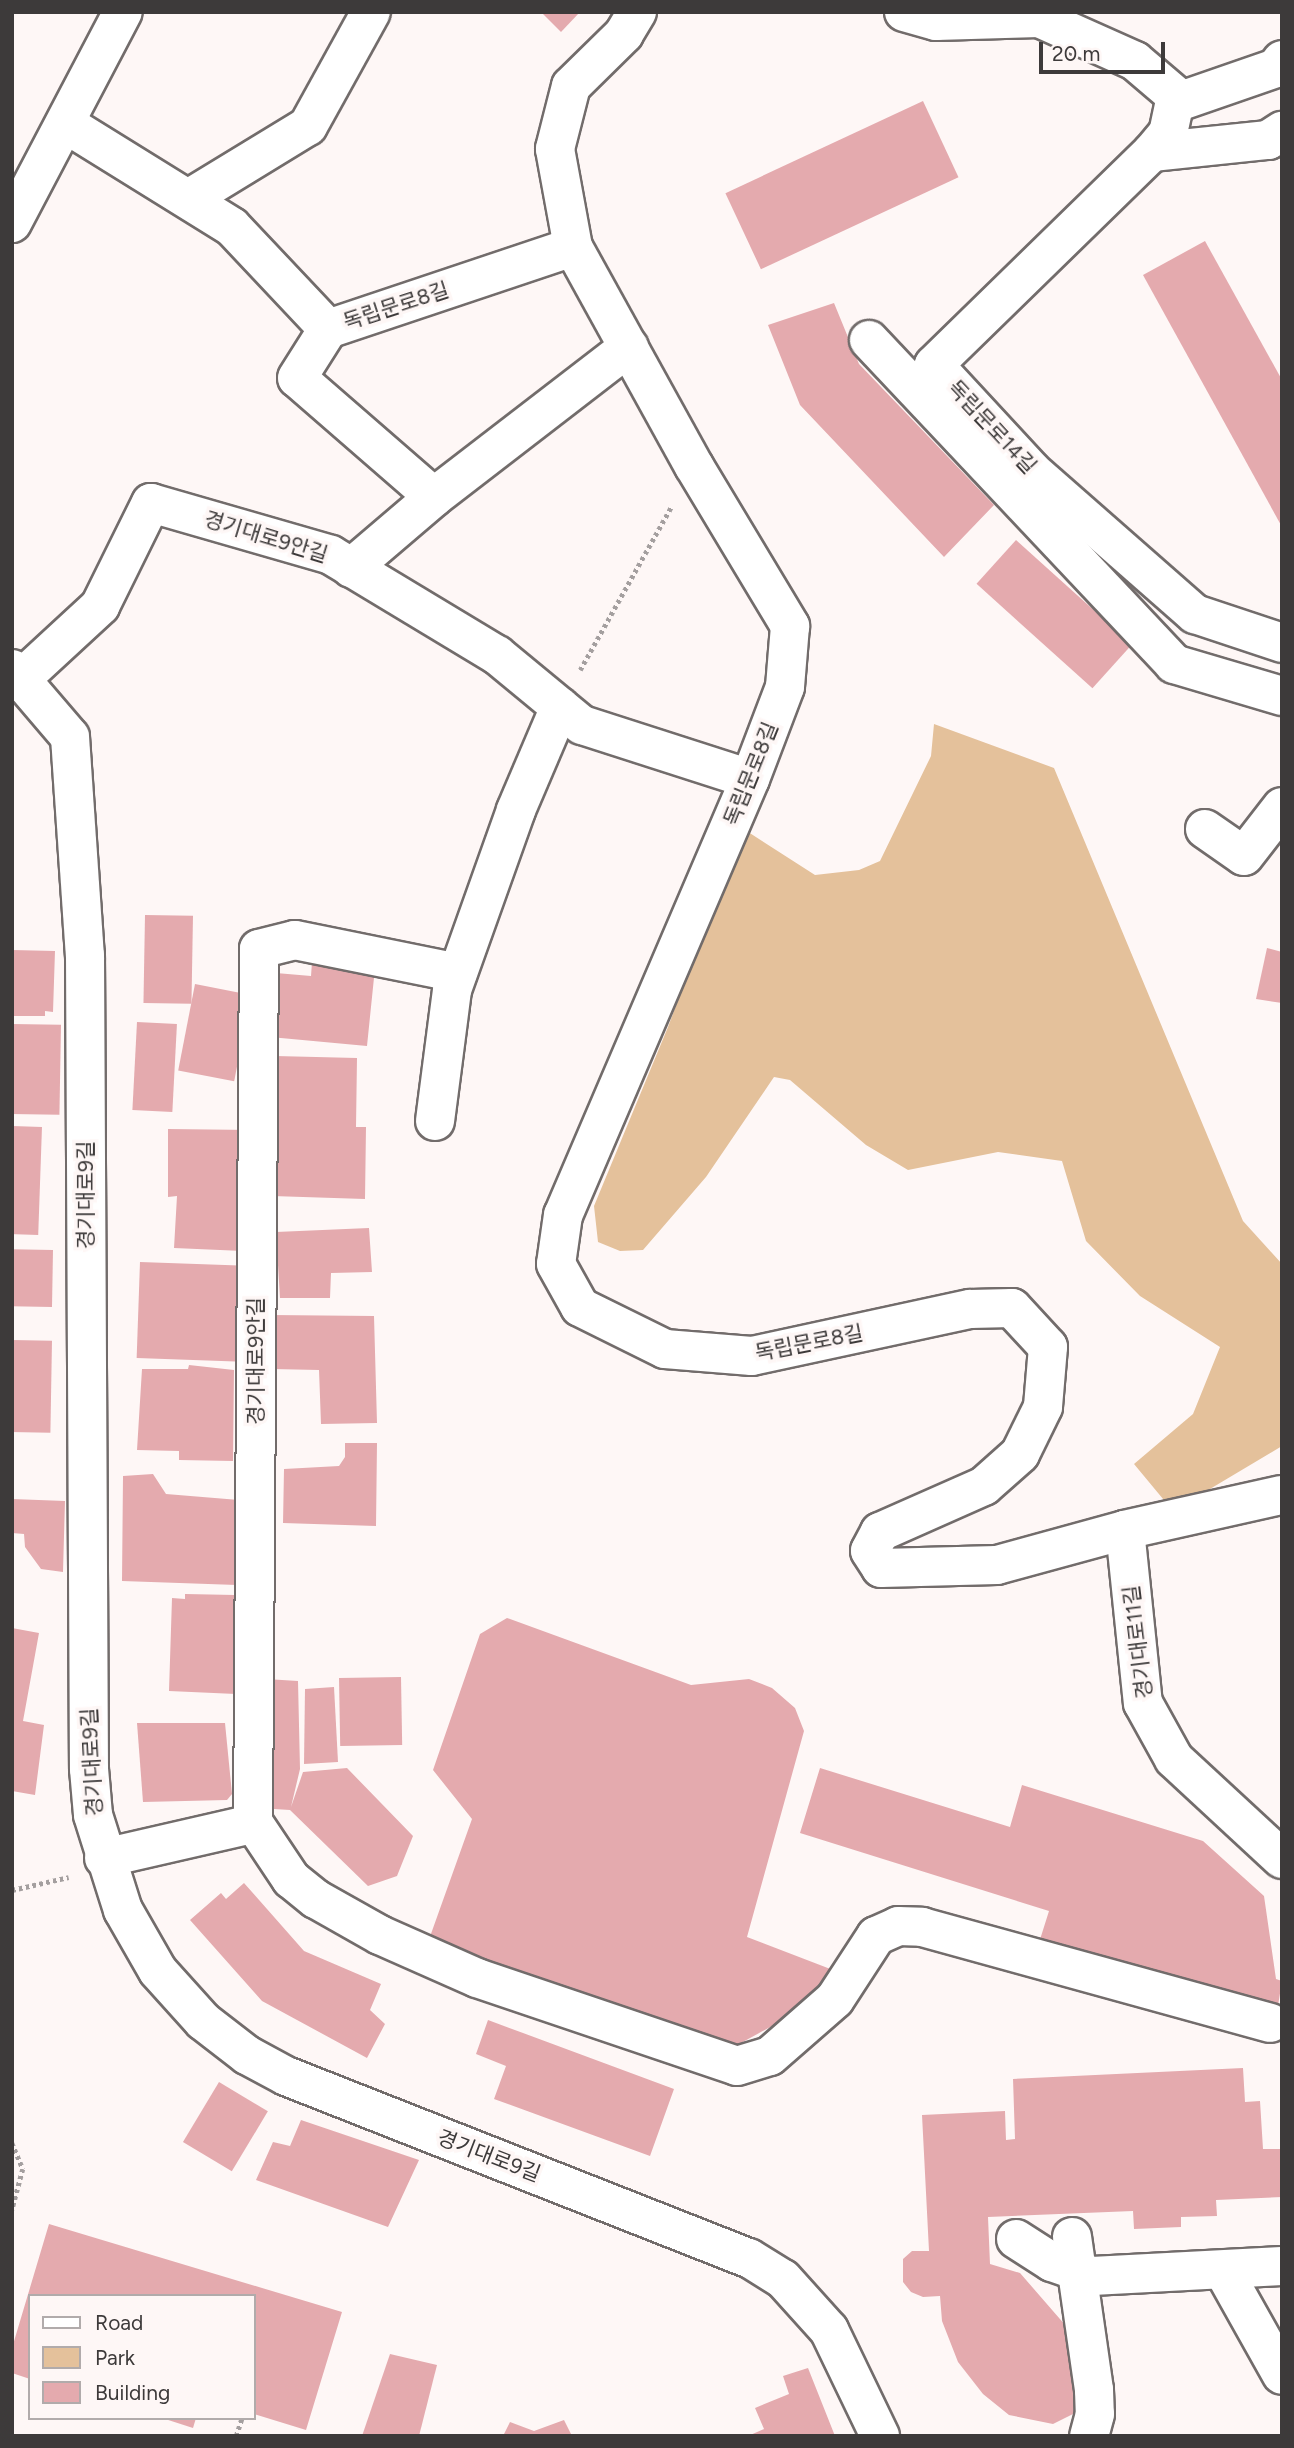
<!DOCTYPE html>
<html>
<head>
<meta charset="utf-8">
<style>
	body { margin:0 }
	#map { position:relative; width:1294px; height:2448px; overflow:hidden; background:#fef7f6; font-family:Figtree,"Noto Sans KR",sans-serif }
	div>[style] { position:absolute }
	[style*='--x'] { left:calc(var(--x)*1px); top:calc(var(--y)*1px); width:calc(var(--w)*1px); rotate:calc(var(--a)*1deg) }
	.green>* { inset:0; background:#e4c19b }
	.building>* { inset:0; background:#e4aaae; transform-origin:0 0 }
	.path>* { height:4.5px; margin-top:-2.25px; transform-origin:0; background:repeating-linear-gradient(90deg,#a49f9f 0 3.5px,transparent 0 7px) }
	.roads { filter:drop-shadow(2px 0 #726c6b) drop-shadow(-2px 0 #726c6b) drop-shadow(0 2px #726c6b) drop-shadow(0 -2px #726c6b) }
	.minor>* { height:38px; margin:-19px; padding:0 19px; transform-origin:19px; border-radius:19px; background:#fff }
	span { translate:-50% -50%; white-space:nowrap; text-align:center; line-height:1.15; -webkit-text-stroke:7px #fef7f6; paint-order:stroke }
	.street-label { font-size:21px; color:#3d3a3a }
	.frame { position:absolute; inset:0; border:14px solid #3d3a3a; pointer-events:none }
	.legend { position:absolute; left:28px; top:2294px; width:228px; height:126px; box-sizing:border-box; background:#fef7f6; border:2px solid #b1abab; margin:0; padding:9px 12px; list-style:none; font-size:21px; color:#3d3a3a }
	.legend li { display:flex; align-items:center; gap:14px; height:35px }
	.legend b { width:35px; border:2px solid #b1abab }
	.scale { position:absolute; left:1039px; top:42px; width:126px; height:32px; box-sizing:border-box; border:4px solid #3d3a3a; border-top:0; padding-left:9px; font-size:21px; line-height:24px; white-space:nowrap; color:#3d3a3a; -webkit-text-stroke:5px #fef7f6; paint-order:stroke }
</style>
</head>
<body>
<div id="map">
	<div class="green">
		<div style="clip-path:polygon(934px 724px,1054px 768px,1243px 1221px,1282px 1264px,1282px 1446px,1173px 1511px,1134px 1464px,1193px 1414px,1220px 1347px,1140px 1296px,1086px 1241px,1062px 1161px,998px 1152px,908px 1170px,866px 1145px,790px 1080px,774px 1077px,706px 1177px,643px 1250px,620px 1251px,598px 1242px,594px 1206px,668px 1027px,742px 828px,815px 875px,859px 870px,880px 861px,931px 756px)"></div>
	</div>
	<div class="building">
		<div style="clip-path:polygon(541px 12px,580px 12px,561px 32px)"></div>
		<div style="left:923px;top:101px;width:84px;height:218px;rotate:65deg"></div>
		<div style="clip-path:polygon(1205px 241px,1282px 380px,1282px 527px,1143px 275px)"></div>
		<div style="clip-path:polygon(834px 303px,859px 364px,994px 505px,944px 557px,800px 405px,768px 325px)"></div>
		<div style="left:1016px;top:540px;width:156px;height:59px;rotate:42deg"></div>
		<div style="left:145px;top:915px;width:48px;height:88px;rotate:1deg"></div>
		<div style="clip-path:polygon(1267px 948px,1282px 952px,1282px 1003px,1256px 999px)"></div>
		<div style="clip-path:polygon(12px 950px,55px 951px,53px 1012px,45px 1011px,45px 1016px,12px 1016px)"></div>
		<div style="clip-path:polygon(312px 962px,375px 968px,367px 1046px,270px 1037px,276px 973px,311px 976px)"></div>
		<div style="left:195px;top:984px;width:57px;height:88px;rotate:11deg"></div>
		<div style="left:137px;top:1022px;width:40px;height:88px;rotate:3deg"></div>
		<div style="left:12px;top:1024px;width:49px;height:90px;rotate:1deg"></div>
		<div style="clip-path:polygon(275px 1056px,357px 1058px,356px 1127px,366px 1127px,365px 1199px,272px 1196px)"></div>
		<div style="left:12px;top:1126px;width:30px;height:108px;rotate:2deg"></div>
		<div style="clip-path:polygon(168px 1129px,251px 1130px,243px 1251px,174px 1248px,177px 1196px,168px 1197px)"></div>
		<div style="clip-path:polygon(369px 1228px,372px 1272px,331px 1273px,330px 1298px,280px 1298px,276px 1232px)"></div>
		<div style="left:53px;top:1250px;width:57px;height:41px;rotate:91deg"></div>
		<div style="left:140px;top:1262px;width:99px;height:96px;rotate:2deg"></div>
		<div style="clip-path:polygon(271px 1315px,374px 1316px,377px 1423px,321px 1424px,319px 1370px,272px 1369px)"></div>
		<div style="left:12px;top:1340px;width:40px;height:92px;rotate:1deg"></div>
		<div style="clip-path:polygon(189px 1365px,234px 1370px,233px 1461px,179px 1460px,179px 1451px,137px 1450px,142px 1369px,188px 1369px)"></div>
		<div style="clip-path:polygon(345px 1443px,377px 1443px,376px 1526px,283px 1523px,284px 1469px,339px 1466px,345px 1457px)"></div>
		<div style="clip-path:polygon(153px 1474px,166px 1494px,239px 1500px,237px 1585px,122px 1581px,123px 1476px)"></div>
		<div style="clip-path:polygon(12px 1499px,65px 1501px,63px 1572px,41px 1569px,25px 1547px,24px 1534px,12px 1533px)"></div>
		<div style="clip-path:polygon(185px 1594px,235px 1595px,236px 1694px,169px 1691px,172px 1598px,185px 1599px)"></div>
		<div style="clip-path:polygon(507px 1618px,691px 1685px,749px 1679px,772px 1688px,795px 1708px,804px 1731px,747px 1937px,833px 1970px,823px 1998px,730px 2049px,427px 1945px,472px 1819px,433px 1770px,480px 1634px)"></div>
		<div style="clip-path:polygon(12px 1628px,39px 1633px,23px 1721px,44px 1725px,35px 1795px,12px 1791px)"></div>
		<div style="left:401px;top:1677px;width:68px;height:62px;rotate:89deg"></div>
		<div style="clip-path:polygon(266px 1679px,298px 1681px,300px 1769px,291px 1807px,303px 1772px,347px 1768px,413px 1836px,397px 1876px,368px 1886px,290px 1810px,274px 1809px)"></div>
		<div style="clip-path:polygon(334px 1687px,338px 1762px,304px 1764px,305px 1689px)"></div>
		<div style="clip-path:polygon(137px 1723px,225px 1723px,232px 1794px,227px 1800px,143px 1802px)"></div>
		<div style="clip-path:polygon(820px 1768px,1010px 1827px,1022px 1785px,1203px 1841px,1264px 1896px,1276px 1979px,1282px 1981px,1277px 2012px,1037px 1949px,1049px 1911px,800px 1833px)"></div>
		<div style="clip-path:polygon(244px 1883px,304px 1951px,381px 1984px,370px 2010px,385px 2024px,367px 2058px,262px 2001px,190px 1920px,221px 1893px,226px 1899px)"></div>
		<div style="clip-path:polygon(488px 2020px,674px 2089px,650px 2156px,494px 2099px,506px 2066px,476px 2054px)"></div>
		<div style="clip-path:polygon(1243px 2068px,1245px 2102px,1260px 2101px,1263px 2149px,1280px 2149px,1282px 2197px,1216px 2200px,1217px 2216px,1181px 2217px,1181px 2227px,1134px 2229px,1133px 2211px,988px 2217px,990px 2264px,1020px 2273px,1066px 2326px,1079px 2411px,1053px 2424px,1009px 2415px,983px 2394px,958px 2362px,942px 2321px,940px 2296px,923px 2297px,911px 2292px,903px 2282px,903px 2259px,912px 2251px,929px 2251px,922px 2115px,1005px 2111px,1006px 2140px,1015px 2139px,1013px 2079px)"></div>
		<div style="left:219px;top:2082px;width:57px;height:70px;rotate:31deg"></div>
		<div style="clip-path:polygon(301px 2120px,419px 2160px,388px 2227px,256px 2180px,273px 2142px,290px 2146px)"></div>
		<div style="clip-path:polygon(49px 2224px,342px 2312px,306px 2430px,254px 2414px,254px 2296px,30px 2296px,30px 2379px,12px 2373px,12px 2348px)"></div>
		<div style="clip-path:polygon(390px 2354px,437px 2365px,419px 2436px,362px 2436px)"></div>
		<div style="clip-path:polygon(808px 2368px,835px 2436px,748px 2436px,764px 2429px,755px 2408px,789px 2394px,783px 2376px)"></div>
		<div style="clip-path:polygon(162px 2418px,196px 2418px,193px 2428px)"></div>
		<div style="clip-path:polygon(564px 2420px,572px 2436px,503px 2436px,510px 2422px,534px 2431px)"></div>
	</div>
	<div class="path">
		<div style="--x:580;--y:670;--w:187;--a:-60.8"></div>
		<div style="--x:12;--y:1890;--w:58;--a:-12.8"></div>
		<div style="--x:12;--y:2143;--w:28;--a:67"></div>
		<div style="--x:23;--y:2169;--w:42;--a:105"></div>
		<div style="--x:236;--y:2436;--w:19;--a:-72"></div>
	</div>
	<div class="roads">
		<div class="minor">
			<div style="--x:637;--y:12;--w:26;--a:121"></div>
			<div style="--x:624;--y:34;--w:74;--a:135.5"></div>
			<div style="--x:571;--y:86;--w:65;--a:104.3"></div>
			<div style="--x:555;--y:149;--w:100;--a:79.6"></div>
			<div style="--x:573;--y:247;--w:250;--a:61.1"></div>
			<div style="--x:694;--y:466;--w:187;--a:59"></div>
			<div style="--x:790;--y:626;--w:61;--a:94.7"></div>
			<div style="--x:785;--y:687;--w:98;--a:110.8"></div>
			<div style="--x:750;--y:779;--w:474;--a:113.2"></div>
			<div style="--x:563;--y:1215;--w:49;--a:98.1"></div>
			<div style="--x:556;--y:1264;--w:49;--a:60.8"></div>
			<div style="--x:580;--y:1307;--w:95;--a:26.3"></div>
			<div style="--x:665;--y:1349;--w:87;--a:4.6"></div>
			<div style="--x:752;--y:1356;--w:223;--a:-12.2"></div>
			<div style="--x:970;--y:1309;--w:42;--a:-1.4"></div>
			<div style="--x:1012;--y:1308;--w:53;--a:47.3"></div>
			<div style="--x:1048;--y:1347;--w:60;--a:94.8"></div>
			<div style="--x:1043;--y:1407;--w:52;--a:116.1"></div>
			<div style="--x:1020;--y:1454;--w:48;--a:138.4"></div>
			<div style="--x:984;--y:1486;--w:114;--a:156.1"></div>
			<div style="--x:880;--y:1532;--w:21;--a:118"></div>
			<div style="--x:870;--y:1551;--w:20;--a:57"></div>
			<div style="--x:881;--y:1568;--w:116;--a:-1.5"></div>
			<div style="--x:997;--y:1565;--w:133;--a:-15.3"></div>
			<div style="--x:904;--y:12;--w:33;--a:16"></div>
			<div style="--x:936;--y:21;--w:103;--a:-1.7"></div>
			<div style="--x:1039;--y:18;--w:105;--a:24.1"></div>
			<div style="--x:1135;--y:61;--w:54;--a:40.5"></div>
			<div style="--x:1176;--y:96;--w:38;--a:102"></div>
			<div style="--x:1168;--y:133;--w:25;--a:130"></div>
			<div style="--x:1152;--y:152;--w:305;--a:135.7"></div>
			<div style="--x:934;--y:365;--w:144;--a:47.2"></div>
			<div style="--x:1032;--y:471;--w:217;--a:41.3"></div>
			<div style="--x:1195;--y:614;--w:92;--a:18.4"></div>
			<div style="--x:1175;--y:103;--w:107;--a:-19.1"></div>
			<div style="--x:1276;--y:68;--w:10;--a:-53"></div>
			<div style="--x:66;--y:124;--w:195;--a:31.8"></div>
			<div style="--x:232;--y:227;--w:140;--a:46.7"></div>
			<div style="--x:1152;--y:152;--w:117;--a:-5.9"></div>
			<div style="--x:1268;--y:140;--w:17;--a:-33"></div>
			<div style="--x:190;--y:198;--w:138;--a:-31.4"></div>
			<div style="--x:308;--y:126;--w:130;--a:-61.1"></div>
			<div style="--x:12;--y:223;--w:238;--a:-62.3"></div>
			<div style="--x:869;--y:340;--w:445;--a:46.7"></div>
			<div style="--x:1174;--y:664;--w:113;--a:16.5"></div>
			<div style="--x:434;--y:497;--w:181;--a:-139"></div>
			<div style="--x:297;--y:378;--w:58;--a:-57.7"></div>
			<div style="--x:328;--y:329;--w:258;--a:-18.5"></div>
			<div style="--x:351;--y:568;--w:109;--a:-40.5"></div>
			<div style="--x:434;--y:497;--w:246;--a:-37.6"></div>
			<div style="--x:12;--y:669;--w:89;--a:49.5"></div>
			<div style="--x:70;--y:737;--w:219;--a:86.1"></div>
			<div style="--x:85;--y:955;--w:814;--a:89.72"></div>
			<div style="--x:89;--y:1769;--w:46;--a:85"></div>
			<div style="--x:93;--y:1815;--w:100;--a:72.5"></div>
			<div style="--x:123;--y:1910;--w:70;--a:60.2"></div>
			<div style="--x:158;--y:1971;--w:67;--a:48"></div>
			<div style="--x:203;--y:2021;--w:56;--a:37.7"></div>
			<div style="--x:247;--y:2055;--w:44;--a:28.3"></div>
			<div style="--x:286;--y:2076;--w:497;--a:21.5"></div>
			<div style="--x:749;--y:2258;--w:40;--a:32"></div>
			<div style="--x:783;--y:2279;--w:69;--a:48"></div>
			<div style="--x:829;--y:2330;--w:118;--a:64.3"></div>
			<div style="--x:21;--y:679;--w:108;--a:-42.7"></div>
			<div style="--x:100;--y:606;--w:115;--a:-63.7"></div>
			<div style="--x:151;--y:503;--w:187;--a:16.1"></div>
			<div style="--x:331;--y:555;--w:194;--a:31.1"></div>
			<div style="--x:497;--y:655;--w:110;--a:39.5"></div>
			<div style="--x:582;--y:725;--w:176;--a:17.8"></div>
			<div style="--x:1205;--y:829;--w:47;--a:34.7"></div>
			<div style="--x:1244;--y:856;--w:62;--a:-52.2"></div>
			<div style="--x:435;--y:1121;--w:132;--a:-82.6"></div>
			<div style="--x:452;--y:990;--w:191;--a:-70.4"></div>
			<div style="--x:516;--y:810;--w:112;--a:-66.9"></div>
			<div style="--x:1281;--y:1495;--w:160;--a:167.4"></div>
			<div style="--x:1125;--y:1530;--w:174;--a:84.1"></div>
			<div style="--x:1143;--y:1703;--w:64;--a:61"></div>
			<div style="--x:1174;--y:1759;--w:147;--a:42.8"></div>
			<div style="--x:253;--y:1822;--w:69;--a:56.3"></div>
			<div style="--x:291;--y:1879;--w:32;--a:39"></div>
			<div style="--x:316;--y:1899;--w:73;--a:29.4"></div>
			<div style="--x:380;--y:1935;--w:106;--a:23.9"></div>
			<div style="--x:477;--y:1978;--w:274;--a:18.7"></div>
			<div style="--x:737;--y:2066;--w:34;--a:-17"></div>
			<div style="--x:770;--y:2056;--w:86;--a:-41.2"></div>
			<div style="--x:835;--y:1999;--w:75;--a:-56.9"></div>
			<div style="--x:876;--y:1936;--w:24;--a:-24"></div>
			<div style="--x:898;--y:1926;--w:24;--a:2"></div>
			<div style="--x:922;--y:1927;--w:361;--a:15.4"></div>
			<div style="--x:104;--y:1858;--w:153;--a:-12.9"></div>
			<div style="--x:253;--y:1824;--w:875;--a:-89.61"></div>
			<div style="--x:259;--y:949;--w:37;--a:-14"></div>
			<div style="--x:295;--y:940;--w:166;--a:11.4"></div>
			<div style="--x:1072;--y:2237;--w:155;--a:81.8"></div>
			<div style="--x:1094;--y:2390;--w:24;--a:88"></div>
			<div style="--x:1095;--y:2414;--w:23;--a:105"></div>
			<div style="--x:1016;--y:2239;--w:43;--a:32.6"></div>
			<div style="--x:1052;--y:2262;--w:42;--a:19.3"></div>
			<div style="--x:1092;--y:2276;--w:190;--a:-3"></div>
			<div style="--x:1223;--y:2270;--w:120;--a:60.7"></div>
		</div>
	</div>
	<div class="street-label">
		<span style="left:396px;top:306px;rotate:-18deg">독립문로8길</span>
		<span style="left:992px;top:427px;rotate:47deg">독립문로14길</span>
		<span style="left:266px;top:537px;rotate:17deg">경기대로9안길</span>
		<span style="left:751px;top:774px;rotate:-68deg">독립문로8길</span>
		<span style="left:86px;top:1195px;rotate:-90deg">경기대로9길</span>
		<span style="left:809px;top:1343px;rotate:-11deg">독립문로8길</span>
		<span style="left:256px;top:1361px;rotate:-90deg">경기대로9안길</span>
		<span style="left:1138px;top:1642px;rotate:-97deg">경기대로11길</span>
		<span style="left:92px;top:1762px;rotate:-93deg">경기대로9길</span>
		<span style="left:489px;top:2156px;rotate:21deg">경기대로9길</span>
	</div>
	<div class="frame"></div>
	<ul class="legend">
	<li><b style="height:9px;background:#fff"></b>Road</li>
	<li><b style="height:19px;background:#e4c19b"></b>Park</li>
	<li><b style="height:19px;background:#e4aaae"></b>Building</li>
	</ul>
	<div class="scale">20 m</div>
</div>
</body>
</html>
